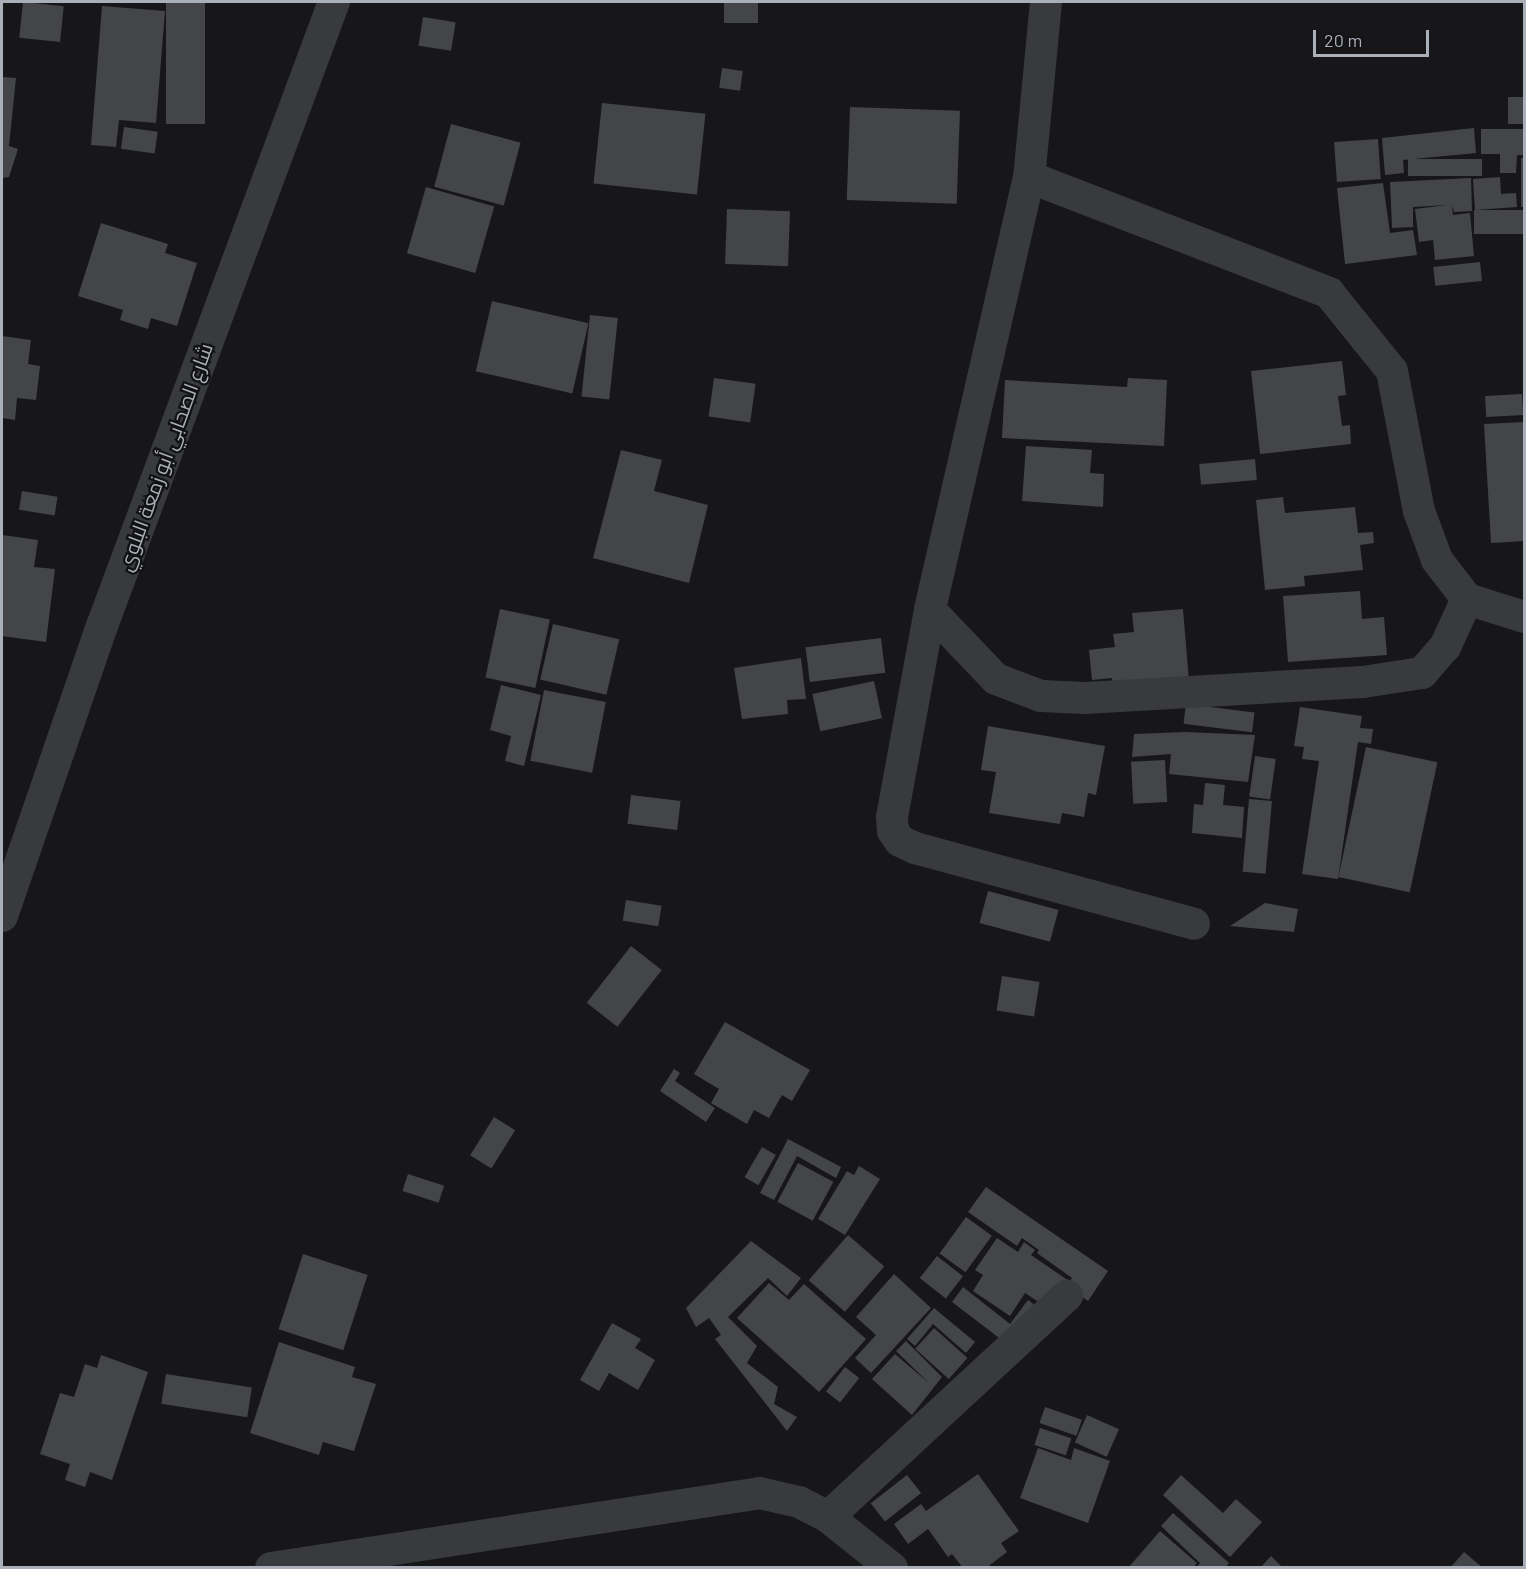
<!DOCTYPE html>
<html>
<head>
<meta charset="utf-8">
<style>
	body { margin:0 }
	#map { position:relative; width:1526px; height:1569px; overflow:hidden; background:#171719; font-family:Barlow,Cairo,sans-serif }
	div>[style] { position:absolute }
	[style*='--x'] { left:calc(var(--x)*1px); top:calc(var(--y)*1px); width:calc(var(--w)*1px); rotate:calc(var(--a)*1deg) }
	.building>* { inset:0; background:#444549; transform-origin:0 0 }
	.street>* { height:32px; margin:-16px; padding:0 16px; transform-origin:16px; border-radius:16px; background:#383a3e }
	span { translate:-50% -50%; white-space:nowrap; text-align:center; line-height:1.15; -webkit-text-stroke:4.5px #121214; paint-order:stroke }
	.street-label { font-size:20px; color:#aaafb8 }
	.frame { position:absolute; inset:0; border:3px solid #aaafb8; pointer-events:none }
	.scale { position:absolute; left:1313px; top:30px; width:116px; height:27px; box-sizing:border-box; border:3px solid #aaafb8; border-top:0; padding-left:8px; font-size:18px; line-height:21px; white-space:nowrap; color:#aaafb8; -webkit-text-stroke:4px #121214; paint-order:stroke }
</style>
</head>
<body>
<div id="map">
	<div class="building">
		<div style="left:23px;top:2px;width:41px;height:36px;rotate:6deg"></div>
		<div style="left:166px;top:2px;width:39px;height:122px"></div>
		<div style="left:724px;top:2px;width:34px;height:21px"></div>
		<div style="clip-path:polygon(102px 6px,165px 11px,156px 123px,119px 120px,116px 147px,91px 145px)"></div>
		<div style="left:423px;top:17px;width:33px;height:29px;rotate:9deg"></div>
		<div style="left:722px;top:68px;width:21px;height:20px;rotate:8deg"></div>
		<div style="clip-path:polygon(2px 77px,16px 78px,9px 146px,18px 149px,9px 177px,2px 178px)"></div>
		<div style="left:1508px;top:97px;width:16px;height:27px"></div>
		<div style="left:602px;top:103px;width:104px;height:81px;rotate:6deg"></div>
		<div style="left:850px;top:107px;width:110px;height:93px;rotate:2deg"></div>
		<div style="left:451px;top:124px;width:72px;height:65px;rotate:15deg"></div>
		<div style="left:124px;top:127px;width:34px;height:22px;rotate:8deg"></div>
		<div style="clip-path:polygon(1474px 128px,1476px 153px,1403px 160px,1404px 173px,1385px 175px,1382px 138px)"></div>
		<div style="clip-path:polygon(1481px 129px,1524px 129px,1524px 155px,1517px 155px,1516px 173px,1500px 173px,1500px 154px,1481px 154px)"></div>
		<div style="left:1378px;top:139px;width:40px;height:44px;rotate:86deg"></div>
		<div style="left:1521px;top:158px;width:3px;height:49px"></div>
		<div style="left:1482px;top:159px;width:17px;height:74px;rotate:90deg"></div>
		<div style="clip-path:polygon(1500px 177px,1501px 194px,1516px 193px,1517px 207px,1475px 210px,1473px 179px)"></div>
		<div style="clip-path:polygon(1471px 178px,1472px 211px,1454px 212px,1452px 205px,1453px 215px,1470px 213px,1474px 256px,1435px 260px,1433px 240px,1419px 242px,1415px 209px,1448px 205px,1413px 207px,1413px 227px,1392px 228px,1390px 182px)"></div>
		<div style="clip-path:polygon(1383px 183px,1390px 233px,1413px 230px,1417px 255px,1345px 264px,1337px 188px)"></div>
		<div style="left:426px;top:187px;width:71px;height:69px;rotate:16deg"></div>
		<div style="left:727px;top:209px;width:63px;height:55px;rotate:2deg"></div>
		<div style="left:1524px;top:210px;width:24px;height:50px;rotate:90deg"></div>
		<div style="clip-path:polygon(101px 223px,168px 244px,165px 253px,197px 263px,177px 326px,151px 318px,148px 329px,120px 320px,123px 310px,78px 296px)"></div>
		<div style="left:1480px;top:262px;width:19px;height:47px;rotate:84deg"></div>
		<div style="left:492px;top:301px;width:99px;height:72px;rotate:13deg"></div>
		<div style="left:590px;top:315px;width:28px;height:82px;rotate:6deg"></div>
		<div style="clip-path:polygon(2px 336px,31px 340px,28px 364px,40px 366px,36px 400px,17px 398px,15px 420px,2px 418px)"></div>
		<div style="clip-path:polygon(1342px 361px,1346px 395px,1338px 396px,1342px 426px,1350px 425px,1351px 444px,1260px 454px,1251px 371px)"></div>
		<div style="left:714px;top:378px;width:42px;height:39px;rotate:8deg"></div>
		<div style="clip-path:polygon(1128px 378px,1167px 380px,1164px 446px,1002px 438px,1005px 380px,1127px 387px)"></div>
		<div style="left:1522px;top:394px;width:21px;height:37px;rotate:87deg"></div>
		<div style="clip-path:polygon(1524px 422px,1524px 541px,1491px 543px,1484px 424px)"></div>
		<div style="clip-path:polygon(1026px 446px,1092px 450px,1090px 473px,1104px 474px,1103px 507px,1022px 501px)"></div>
		<div style="clip-path:polygon(621px 450px,662px 460px,654px 491px,708px 505px,689px 583px,593px 558px)"></div>
		<div style="left:1255px;top:459px;width:21px;height:56px;rotate:85deg"></div>
		<div style="left:22px;top:491px;width:36px;height:19px;rotate:9deg"></div>
		<div style="clip-path:polygon(1283px 497px,1285px 513px,1355px 507px,1358px 533px,1373px 532px,1374px 543px,1360px 545px,1363px 570px,1304px 576px,1305px 586px,1265px 590px,1256px 500px)"></div>
		<div style="clip-path:polygon(2px 535px,38px 540px,34px 567px,55px 569px,46px 642px,2px 636px)"></div>
		<div style="clip-path:polygon(1360px 591px,1362px 619px,1384px 617px,1387px 655px,1288px 662px,1283px 596px)"></div>
		<div style="left:500px;top:609px;width:51px;height:70px;rotate:12deg"></div>
		<div style="clip-path:polygon(1183px 609px,1189px 681px,1113px 688px,1112px 678px,1092px 680px,1089px 650px,1115px 647px,1113px 634px,1134px 632px,1132px 613px)"></div>
		<div style="left:553px;top:624px;width:68px;height:57px;rotate:13deg"></div>
		<div style="left:881px;top:638px;width:35px;height:76px;rotate:83deg"></div>
		<div style="clip-path:polygon(801px 658px,806px 699px,787px 700px,788px 714px,742px 719px,734px 668px)"></div>
		<div style="left:874px;top:681px;width:38px;height:63px;rotate:78deg"></div>
		<div style="clip-path:polygon(501px 685px,541px 695px,524px 766px,505px 761px,511px 736px,490px 730px)"></div>
		<div style="left:544px;top:690px;width:63px;height:72px;rotate:11deg"></div>
		<div style="left:1186px;top:704px;width:69px;height:20px;rotate:7deg"></div>
		<div style="clip-path:polygon(1300px 707px,1362px 716px,1360px 728px,1373px 729px,1371px 744px,1358px 742px,1338px 879px,1302px 874px,1319px 761px,1302px 759px,1304px 747px,1294px 746px)"></div>
		<div style="clip-path:polygon(988px 726px,1105px 746px,1096px 795px,1088px 793px,1084px 817px,1062px 813px,1060px 824px,989px 813px,996px 772px,981px 770px)"></div>
		<div style="clip-path:polygon(1186px 732px,1255px 735px,1248px 782px,1169px 774px,1171px 754px,1132px 757px,1134px 734px)"></div>
		<div style="left:1366px;top:747px;width:73px;height:133px;rotate:12deg"></div>
		<div style="left:1255px;top:756px;width:21px;height:41px;rotate:8deg"></div>
		<div style="left:1165px;top:760px;width:42px;height:34px;rotate:87deg"></div>
		<div style="clip-path:polygon(1205px 783px,1225px 785px,1223px 805px,1244px 807px,1242px 838px,1192px 833px,1194px 804px,1203px 805px)"></div>
		<div style="left:631px;top:795px;width:50px;height:29px;rotate:7deg"></div>
		<div style="left:1249px;top:799px;width:23px;height:73px;rotate:5deg"></div>
		<div style="left:988px;top:891px;width:73px;height:33px;rotate:15deg"></div>
		<div style="left:626px;top:900px;width:36px;height:21px;rotate:9deg"></div>
		<div style="clip-path:polygon(1265px 903px,1298px 909px,1294px 932px,1230px 926px)"></div>
		<div style="left:631px;top:946px;width:39px;height:72px;rotate:38deg"></div>
		<div style="left:1002px;top:976px;width:38px;height:35px;rotate:9deg"></div>
		<div style="clip-path:polygon(725px 1022px,810px 1070px,792px 1101px,782px 1095px,769px 1118px,754px 1110px,747px 1124px,711px 1103px,719px 1089px,694px 1074px)"></div>
		<div style="clip-path:polygon(674px 1069px,680px 1073px,675px 1081px,715px 1108px,706px 1122px,660px 1091px)"></div>
		<div style="left:494px;top:1117px;width:25px;height:45px;rotate:32deg"></div>
		<div style="clip-path:polygon(788px 1139px,841px 1167px,836px 1178px,797px 1156px,774px 1200px,760px 1193px)"></div>
		<div style="left:762px;top:1147px;width:16px;height:35px;rotate:30deg"></div>
		<div style="left:798px;top:1163px;width:40px;height:44px;rotate:28deg"></div>
		<div style="clip-path:polygon(859px 1166px,880px 1179px,845px 1235px,818px 1219px,847px 1171px,854px 1175px)"></div>
		<div style="left:408px;top:1174px;width:38px;height:18px;rotate:18deg"></div>
		<div style="clip-path:polygon(986px 1187px,1108px 1271px,1088px 1301px,1066px 1286px,1072px 1278px,1037px 1253px,1039px 1250px,1022px 1238px,1017px 1246px,968px 1212px)"></div>
		<div style="left:966px;top:1217px;width:32px;height:45px;rotate:36deg"></div>
		<div style="left:848px;top:1235px;width:48px;height:60px;rotate:41deg"></div>
		<div style="clip-path:polygon(997px 1238px,1018px 1252px,1024px 1242px,1035px 1250px,1031px 1255px,1069px 1281px,1049px 1309px,1025px 1293px,1010px 1316px,973px 1291px,983px 1275px,975px 1270px)"></div>
		<div style="clip-path:polygon(751px 1241px,801px 1278px,787px 1296px,768px 1278px,728px 1317px,757px 1346px,747px 1363px,778px 1387px,774px 1404px,797px 1417px,787px 1431px,715px 1339px,721px 1335px,709px 1318px,696px 1327px,686px 1308px)"></div>
		<div style="left:303px;top:1254px;width:68px;height:79px;rotate:18deg"></div>
		<div style="left:937px;top:1256px;width:33px;height:28px;rotate:38deg"></div>
		<div style="clip-path:polygon(894px 1274px,931px 1308px,871px 1373px,855px 1358px,876px 1335px,856px 1317px)"></div>
		<div style="clip-path:polygon(769px 1283px,789px 1300px,804px 1284px,866px 1339px,819px 1392px,737px 1318px)"></div>
		<div style="clip-path:polygon(963px 1287px,1010px 1324px,1028px 1300px,1040px 1309px,1011px 1347px,952px 1302px)"></div>
		<div style="clip-path:polygon(934px 1308px,975px 1342px,966px 1353px,933px 1324px,915px 1346px,907px 1339px)"></div>
		<div style="clip-path:polygon(612px 1323px,641px 1339px,635px 1348px,655px 1360px,638px 1390px,609px 1373px,599px 1391px,580px 1380px)"></div>
		<div style="left:934px;top:1328px;width:45px;height:28px;rotate:42deg"></div>
		<div style="clip-path:polygon(906px 1341px,942px 1377px,912px 1415px,872px 1379px,895px 1354px,930px 1384px,896px 1351px)"></div>
		<div style="clip-path:polygon(279px 1342px,355px 1367px,352px 1377px,376px 1384px,354px 1451px,323px 1442px,319px 1455px,250px 1433px)"></div>
		<div style="clip-path:polygon(101px 1355px,148px 1372px,112px 1480px,90px 1472px,85px 1487px,65px 1480px,70px 1464px,40px 1454px,60px 1393px,74px 1397px,85px 1364px,97px 1368px)"></div>
		<div style="left:845px;top:1367px;width:18px;height:31px;rotate:38deg"></div>
		<div style="left:166px;top:1374px;width:87px;height:30px;rotate:9deg"></div>
		<div style="left:1045px;top:1407px;width:39px;height:17px;rotate:19deg"></div>
		<div style="left:1087px;top:1415px;width:35px;height:30px;rotate:24deg"></div>
		<div style="left:1040px;top:1428px;width:33px;height:18px;rotate:18deg"></div>
		<div style="clip-path:polygon(1038px 1448px,1071px 1460px,1074px 1448px,1110px 1461px,1088px 1523px,1020px 1498px)"></div>
		<div style="clip-path:polygon(978px 1474px,1019px 1531px,1001px 1543px,1007px 1552px,986px 1568px,963px 1568px,952px 1554px,948px 1557px,928px 1529px,908px 1544px,894px 1524px,921px 1504px,926px 1511px)"></div>
		<div style="left:907px;top:1475px;width:23px;height:46px;rotate:52deg"></div>
		<div style="clip-path:polygon(1181px 1475px,1223px 1513px,1236px 1499px,1262px 1522px,1230px 1557px,1163px 1495px)"></div>
		<div style="clip-path:polygon(1173px 1513px,1229px 1563px,1225px 1568px,1196px 1568px,1200px 1563px,1161px 1526px)"></div>
		<div style="clip-path:polygon(1160px 1531px,1197px 1563px,1193px 1568px,1128px 1568px)"></div>
		<div style="clip-path:polygon(1464px 1552px,1483px 1568px,1450px 1568px)"></div>
		<div style="clip-path:polygon(1271px 1556px,1283px 1568px,1260px 1568px)"></div>
	</div>
	<div class="street">
		<div style="--x:1046;--y:2;--w:176;--a:95.5"></div>
		<div style="--x:1029;--y:177;--w:444;--a:102.9"></div>
		<div style="--x:930;--y:610;--w:211;--a:100.4"></div>
		<div style="--x:892;--y:818;--w:13;--a:86"></div>
		<div style="--x:893;--y:831;--w:12;--a:55"></div>
		<div style="--x:900;--y:841;--w:17;--a:25"></div>
		<div style="--x:915;--y:848;--w:289;--a:15.2"></div>
		<div style="--x:1029;--y:177;--w:322;--a:21.1"></div>
		<div style="--x:1329;--y:293;--w:100;--a:51.1"></div>
		<div style="--x:1392;--y:371;--w:143;--a:79.1"></div>
		<div style="--x:1419;--y:511;--w:52;--a:69.8"></div>
		<div style="--x:1437;--y:560;--w:49;--a:52.4"></div>
		<div style="--x:1467;--y:599;--w:60;--a:17.5"></div>
		<div style="--x:930;--y:610;--w:95;--a:46.3"></div>
		<div style="--x:996;--y:679;--w:48;--a:20.7"></div>
		<div style="--x:1041;--y:696;--w:44;--a:2.6"></div>
		<div style="--x:1085;--y:698;--w:278;--a:-3.3"></div>
		<div style="--x:1363;--y:682;--w:60;--a:-8.7"></div>
		<div style="--x:1422;--y:673;--w:35;--a:-49"></div>
		<div style="--x:1445;--y:647;--w:53;--a:-65.4"></div>
		<div style="--x:2;--y:916;--w:307;--a:-71"></div>
		<div style="--x:102;--y:626;--w:666;--a:-69.61"></div>
		<div style="--x:828;--y:1517;--w:326;--a:-42.8"></div>
		<div style="--x:271;--y:1568;--w:495;--a:-8.7"></div>
		<div style="--x:760;--y:1493;--w:40;--a:13"></div>
		<div style="--x:799;--y:1502;--w:33;--a:27"></div>
		<div style="--x:828;--y:1517;--w:82;--a:38.6"></div>
	</div>
	<div class="street-label">
		<span style="left:165px;top:457px;rotate:-70deg">شارع الصحابي أبو زمعة البلوي</span>
	</div>
	<div class="frame"></div>
	<div class="scale">20 m</div>
</div>
</body>
</html>
